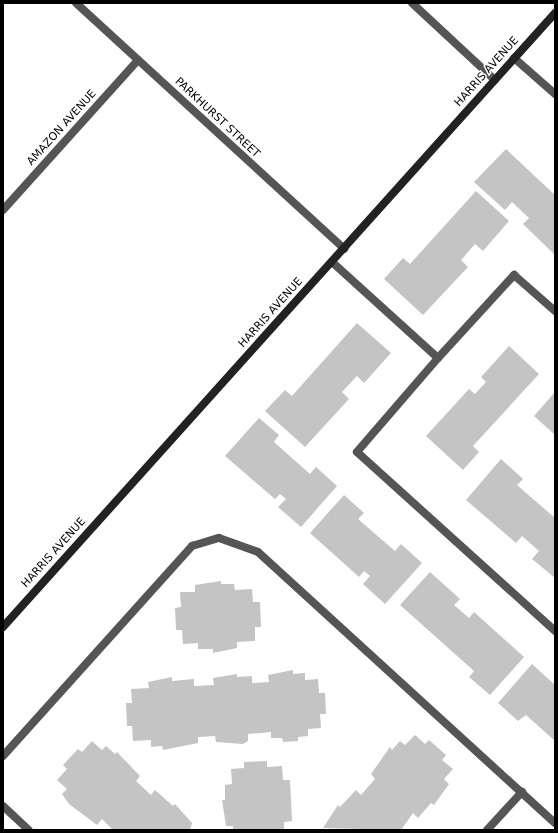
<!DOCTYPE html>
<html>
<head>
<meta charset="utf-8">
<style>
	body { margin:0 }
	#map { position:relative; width:558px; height:833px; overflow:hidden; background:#fff; font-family:"DejaVu Sans",sans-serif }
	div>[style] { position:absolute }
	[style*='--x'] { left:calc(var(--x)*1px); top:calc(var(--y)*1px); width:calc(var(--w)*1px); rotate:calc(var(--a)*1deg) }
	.building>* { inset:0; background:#c4c4c4 }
	.lane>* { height:8px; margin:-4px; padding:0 4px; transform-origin:4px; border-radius:4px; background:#555 }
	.street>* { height:8px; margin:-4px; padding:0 4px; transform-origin:4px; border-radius:4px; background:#555 }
	.secondary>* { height:8px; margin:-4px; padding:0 4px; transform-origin:4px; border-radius:4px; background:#222 }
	span { translate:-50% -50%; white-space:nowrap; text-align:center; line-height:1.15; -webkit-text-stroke:3px #fff; paint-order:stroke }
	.street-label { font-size:11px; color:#000 }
	.frame { position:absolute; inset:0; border:4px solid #000; pointer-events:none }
</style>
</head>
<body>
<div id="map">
	<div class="building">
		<div style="clip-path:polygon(506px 149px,555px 195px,555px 255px,523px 224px,529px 218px,512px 202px,505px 210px,474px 182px)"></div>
		<div style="clip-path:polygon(476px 191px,509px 221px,483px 251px,475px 244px,461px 260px,468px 267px,423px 315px,384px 279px,403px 258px,410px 264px)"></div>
		<div style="clip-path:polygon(357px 323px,391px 353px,364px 383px,357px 376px,342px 392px,349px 399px,305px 447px,265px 411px,285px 390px,292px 396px)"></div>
		<div style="clip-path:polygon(509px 346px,539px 374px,473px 446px,479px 452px,463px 470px,426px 436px,469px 389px,475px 394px,486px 382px,481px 377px)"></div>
		<div style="clip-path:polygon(555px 392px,555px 433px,554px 434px,534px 416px)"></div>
		<div style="clip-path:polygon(259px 418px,279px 435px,274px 442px,310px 474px,316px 467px,337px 486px,301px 527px,278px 507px,286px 499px,280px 494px,275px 499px,225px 456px)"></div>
		<div style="clip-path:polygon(501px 459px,523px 479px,517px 485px,555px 518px,555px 578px,532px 559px,539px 551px,522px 536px,516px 543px,466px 500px)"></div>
		<div style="clip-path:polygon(344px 495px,364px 513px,358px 519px,395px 551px,401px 544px,422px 563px,385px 604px,363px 584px,370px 576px,364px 571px,359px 577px,310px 533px)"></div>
		<div style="clip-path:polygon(430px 572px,460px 599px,454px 605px,469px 618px,474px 612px,524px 657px,490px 695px,469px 677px,474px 671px,400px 605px)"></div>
		<div style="clip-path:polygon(221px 581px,221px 584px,234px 584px,235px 590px,252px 589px,253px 602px,260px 602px,261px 627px,255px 627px,255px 641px,237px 642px,237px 648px,213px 653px,213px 649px,198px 649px,198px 643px,183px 644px,182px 630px,176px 630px,175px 608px,181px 607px,180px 592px,195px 592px,195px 585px)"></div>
		<div style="clip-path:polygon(532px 664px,555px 685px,555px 741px,526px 715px,518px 721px,498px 703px)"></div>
		<div style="clip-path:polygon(293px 670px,293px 674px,305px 673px,305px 680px,318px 679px,319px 693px,325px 693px,326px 714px,320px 714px,321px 728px,308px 729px,308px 736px,298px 737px,298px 741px,283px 742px,282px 738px,271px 738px,271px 732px,248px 734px,248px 741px,243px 744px,216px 742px,215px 736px,198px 737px,198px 743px,163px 750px,162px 746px,151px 747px,151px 740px,133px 741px,132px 726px,127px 726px,126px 703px,132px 703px,131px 689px,149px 688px,148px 682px,172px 677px,172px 681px,194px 679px,194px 686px,214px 685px,213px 678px,237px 674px,237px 677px,252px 676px,252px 683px,269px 682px,268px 675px)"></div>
		<div style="clip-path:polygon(415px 735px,425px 744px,429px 740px,446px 755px,442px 760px,453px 769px,444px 779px,449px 784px,434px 805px,431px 803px,418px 818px,413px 813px,401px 830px,323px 828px,338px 805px,340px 807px,356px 790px,361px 795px,375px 779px,371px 774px,390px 747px,392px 750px,400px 741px,405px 745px)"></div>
		<div style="clip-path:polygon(92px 741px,102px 750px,106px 746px,115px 754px,117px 752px,140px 776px,136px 781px,151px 795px,155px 790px,173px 806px,175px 804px,192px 823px,190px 830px,113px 830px,102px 819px,97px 825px,69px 804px,62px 794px,67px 789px,57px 780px,67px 769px,63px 765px,78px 749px,82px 752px)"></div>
		<div style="clip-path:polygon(267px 761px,267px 767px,282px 766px,283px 780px,290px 780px,292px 821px,284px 822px,284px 830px,233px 830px,233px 826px,226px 826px,222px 800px,225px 800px,225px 785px,232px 784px,231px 769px,244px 768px,244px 762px)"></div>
	</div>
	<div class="lane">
		<div style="--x:412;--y:3;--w:113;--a:42.9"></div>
		<div style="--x:514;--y:58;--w:55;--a:41.3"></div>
		<div style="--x:332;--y:262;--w:143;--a:42.2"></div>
		<div style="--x:438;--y:358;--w:124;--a:130.8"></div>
		<div style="--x:357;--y:452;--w:267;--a:42.1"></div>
		<div style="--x:438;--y:358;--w:113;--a:-47.5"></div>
		<div style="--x:514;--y:275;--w:55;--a:41.3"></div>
		<div style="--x:3;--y:756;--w:283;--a:-48"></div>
		<div style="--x:192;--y:546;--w:28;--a:-17"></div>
		<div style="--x:219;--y:538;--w:41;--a:19.7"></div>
		<div style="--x:258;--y:552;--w:402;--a:42.4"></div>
		<div style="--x:3;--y:806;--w:35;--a:43"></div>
		<div style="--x:487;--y:830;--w:52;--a:-47.4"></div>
	</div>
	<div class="street">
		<div style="--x:76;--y:3;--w:364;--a:42.5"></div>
		<div style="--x:3;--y:210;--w:202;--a:-48"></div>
	</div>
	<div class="secondary">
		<div style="--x:3;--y:627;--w:826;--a:-48.04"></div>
	</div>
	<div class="street-label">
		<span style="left:487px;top:72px;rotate:-48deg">HARRIS AVENUE</span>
		<span style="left:217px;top:118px;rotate:43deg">PARKHURST STREET</span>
		<span style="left:62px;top:128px;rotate:-48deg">AMAZON AVENUE</span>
		<span style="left:271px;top:313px;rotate:-48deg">HARRIS AVENUE</span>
		<span style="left:54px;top:553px;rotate:-48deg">HARRIS AVENUE</span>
	</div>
	<div class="frame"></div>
</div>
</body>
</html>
